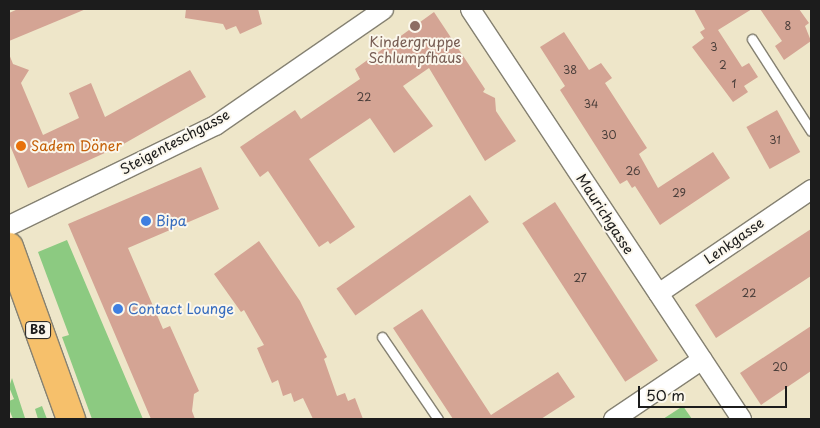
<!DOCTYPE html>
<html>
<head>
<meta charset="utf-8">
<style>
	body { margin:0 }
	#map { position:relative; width:820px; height:428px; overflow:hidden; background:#eee6c9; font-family:"Playpen Sans",sans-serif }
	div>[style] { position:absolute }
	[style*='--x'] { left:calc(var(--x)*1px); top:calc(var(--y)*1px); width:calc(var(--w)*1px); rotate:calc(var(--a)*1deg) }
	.green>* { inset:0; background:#8cca81 }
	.building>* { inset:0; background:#d4a494; transform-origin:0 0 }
	.roads { filter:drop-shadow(1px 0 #858172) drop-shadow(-1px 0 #858172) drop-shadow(0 1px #858172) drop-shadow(0 -1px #858172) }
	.lane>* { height:9px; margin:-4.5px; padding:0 4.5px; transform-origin:4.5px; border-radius:4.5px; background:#fff }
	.street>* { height:19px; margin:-9.5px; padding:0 9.5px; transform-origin:9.5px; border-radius:9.5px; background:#fff }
	.primary>* { height:28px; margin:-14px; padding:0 14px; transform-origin:14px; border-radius:14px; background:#f6c06b }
	.dots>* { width:14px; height:14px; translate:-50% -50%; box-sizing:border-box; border:2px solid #fbf7ec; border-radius:50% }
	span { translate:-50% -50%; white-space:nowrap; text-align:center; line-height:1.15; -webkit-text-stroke:4px #fbf7ec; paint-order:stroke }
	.number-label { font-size:11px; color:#4a3e3a }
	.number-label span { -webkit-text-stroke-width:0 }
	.shield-label span { padding:1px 4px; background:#fbf7ec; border:1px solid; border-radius:4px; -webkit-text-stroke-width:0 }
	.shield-label { font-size:12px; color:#1c1c1c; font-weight:700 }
	.education-label { font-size:14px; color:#785e54 }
	.street-label { font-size:14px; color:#1c1c1c }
	.food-label { font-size:14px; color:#c56008 }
	.left { translate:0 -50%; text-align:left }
	.shop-label { font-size:14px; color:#366cbe }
	.frame { position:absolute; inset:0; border:10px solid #1c1c1c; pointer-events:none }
	.scale { position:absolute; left:638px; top:386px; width:149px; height:22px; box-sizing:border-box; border:2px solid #1c1c1c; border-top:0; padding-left:6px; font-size:15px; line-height:18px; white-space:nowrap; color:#1c1c1c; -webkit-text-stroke:4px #fbf7ec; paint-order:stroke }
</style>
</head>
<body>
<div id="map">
	<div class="green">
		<div style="clip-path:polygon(67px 240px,143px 419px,92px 419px,62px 337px,69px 335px,38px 252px)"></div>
		<div style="clip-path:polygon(12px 378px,25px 418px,22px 419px,13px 419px,9px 409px,9px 401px,14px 399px,9px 387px)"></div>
		<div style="clip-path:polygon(42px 406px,47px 419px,38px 419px,35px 409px)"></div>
		<div style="clip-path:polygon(683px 406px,692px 419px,663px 419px)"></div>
	</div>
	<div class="building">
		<div style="clip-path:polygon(18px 9px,86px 9px,9px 41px,9px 13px)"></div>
		<div style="clip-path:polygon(186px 9px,258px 9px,262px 24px,240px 34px,236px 26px,226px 30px,223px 24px,185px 18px)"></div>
		<div style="clip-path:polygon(694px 9px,752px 9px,718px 30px,742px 67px,749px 63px,758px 77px,744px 86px,748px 92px,733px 102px,692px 47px,704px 38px,700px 32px,705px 29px)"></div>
		<div style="clip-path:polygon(760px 9px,799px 9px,809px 23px,805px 26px,811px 41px,784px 60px,775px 46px,782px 41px)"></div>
		<div style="clip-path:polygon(434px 12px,485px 89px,483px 92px,495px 98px,496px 111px,516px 141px,485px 161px,429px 68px,403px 86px,433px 126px,394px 153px,370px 118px,309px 159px,355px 227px,330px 244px,328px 241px,319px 247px,268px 171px,260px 177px,240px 147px,295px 110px,301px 119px,360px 79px,355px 69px)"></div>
		<div style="clip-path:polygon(564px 32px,589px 70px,601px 63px,612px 78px,605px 83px,647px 148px,639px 154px,658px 188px,713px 152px,730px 178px,660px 225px,635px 186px,632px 188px,627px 180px,620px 184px,560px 90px,565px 86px,540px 47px)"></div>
		<div style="clip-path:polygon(9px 54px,13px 64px,29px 70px,21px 83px,43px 135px,79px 118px,69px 93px,91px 83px,105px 117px,190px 70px,206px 97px,120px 146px,28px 188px,9px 143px)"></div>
		<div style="left:777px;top:110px;width:48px;height:35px;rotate:61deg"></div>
		<div style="clip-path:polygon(201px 167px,219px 209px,128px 248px,163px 329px,170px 326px,199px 391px,194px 394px,192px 411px,195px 419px,151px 419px,68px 224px)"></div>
		<div style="left:470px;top:195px;width:33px;height:163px;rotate:55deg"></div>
		<div style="left:555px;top:202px;width:189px;height:39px;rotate:57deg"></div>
		<div style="clip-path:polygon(811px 229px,811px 276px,716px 338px,695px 305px)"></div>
		<div style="clip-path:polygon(259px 241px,300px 301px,327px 357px,324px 359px,337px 396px,345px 393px,348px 401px,355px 398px,363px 419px,313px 419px,303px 398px,294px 402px,291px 393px,283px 396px,278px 380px,272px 383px,257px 348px,264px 345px,244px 310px,241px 312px,214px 274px)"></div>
		<div style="clip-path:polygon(422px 309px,491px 415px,558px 372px,575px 397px,541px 419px,453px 419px,393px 328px)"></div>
		<div style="clip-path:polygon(811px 326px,811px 371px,761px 405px,740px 373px)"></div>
	</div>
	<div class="roads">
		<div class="lane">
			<div style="--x:752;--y:39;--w:109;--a:57.3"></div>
			<div style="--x:382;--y:337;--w:99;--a:55.7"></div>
		</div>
		<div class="street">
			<div style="--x:470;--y:9;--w:491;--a:56.5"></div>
			<div style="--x:9;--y:225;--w:229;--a:-25.9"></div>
			<div style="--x:215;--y:125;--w:204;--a:-34.6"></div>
			<div style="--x:658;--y:293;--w:185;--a:-34.2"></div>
			<div style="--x:613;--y:419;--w:107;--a:-34"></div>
		</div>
		<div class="primary">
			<div style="--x:9;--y:247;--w:183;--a:70.2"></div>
		</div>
	</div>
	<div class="dots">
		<div style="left:415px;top:26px;background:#8d6e63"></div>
		<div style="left:21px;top:146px;background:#e8710a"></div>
		<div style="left:146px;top:221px;background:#3f7fe0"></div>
		<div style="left:118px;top:309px;background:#3f7fe0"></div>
	</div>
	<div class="number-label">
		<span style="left:788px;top:26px">8</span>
		<span style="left:714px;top:47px">3</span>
		<span style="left:723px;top:65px">2</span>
		<span style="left:570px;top:70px">38</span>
		<span style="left:734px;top:84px">1</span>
		<span style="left:364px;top:97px">22</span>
		<span style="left:591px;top:104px">34</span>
		<span style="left:609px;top:135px">30</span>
		<span style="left:775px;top:140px">31</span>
		<span style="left:633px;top:171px">26</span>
		<span style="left:679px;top:193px">29</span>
		<span style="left:580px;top:278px">27</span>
		<span style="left:749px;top:293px">22</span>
		<span style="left:780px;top:367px">20</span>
	</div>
	<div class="shield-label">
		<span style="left:38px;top:330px">B8</span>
	</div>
	<div class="education-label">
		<span style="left:415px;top:50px">Kindergruppe<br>Schlumpfhaus</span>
	</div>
	<div class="street-label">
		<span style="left:175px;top:142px;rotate:-28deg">Steigenteschgasse</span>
		<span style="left:605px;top:214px;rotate:57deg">Maurichgasse</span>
		<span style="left:734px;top:241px;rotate:-35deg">Lenkgasse</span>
	</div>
	<div class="food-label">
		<span class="left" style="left:31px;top:146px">Sadem Döner</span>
	</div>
	<div class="shop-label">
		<span class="left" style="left:156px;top:221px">Bipa</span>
		<span class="left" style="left:128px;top:309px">Contact Lounge</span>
	</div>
	<div class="frame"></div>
	<div class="scale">50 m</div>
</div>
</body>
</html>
